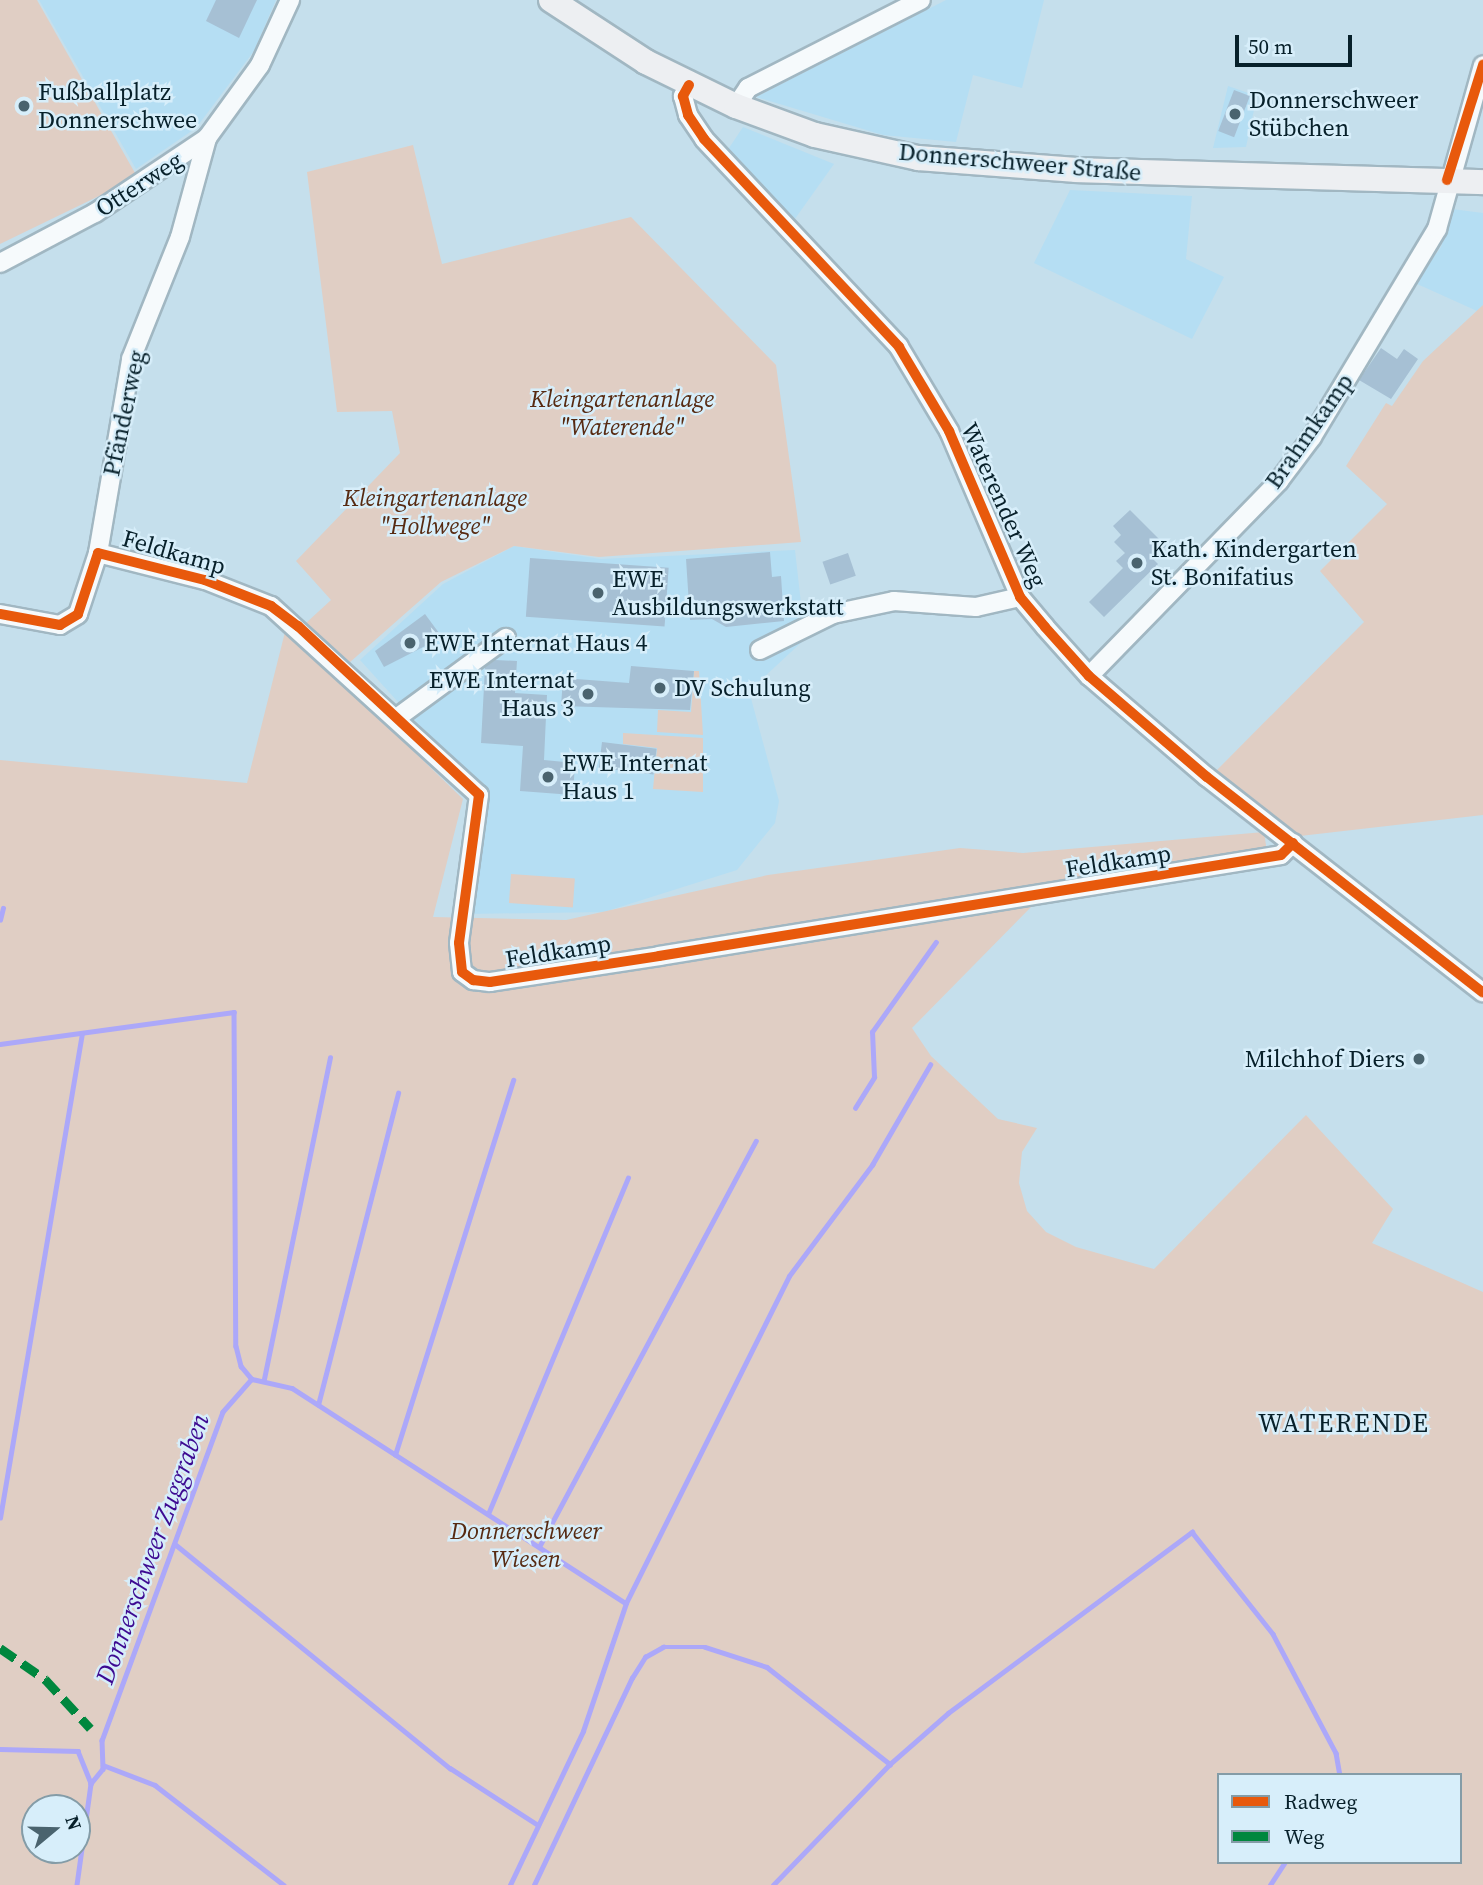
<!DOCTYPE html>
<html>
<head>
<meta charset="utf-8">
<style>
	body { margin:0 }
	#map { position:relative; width:1483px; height:1885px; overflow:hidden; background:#c5dfec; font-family:"Source Serif 4",serif }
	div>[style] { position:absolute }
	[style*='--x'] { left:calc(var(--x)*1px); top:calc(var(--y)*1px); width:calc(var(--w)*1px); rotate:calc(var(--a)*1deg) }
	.built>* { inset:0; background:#b5def3 }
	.green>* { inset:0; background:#e0cec4; transform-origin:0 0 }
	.stream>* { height:4.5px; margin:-2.25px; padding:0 2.25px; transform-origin:2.25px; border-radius:2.25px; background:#aca8f9 }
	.building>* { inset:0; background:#a6c0d4; transform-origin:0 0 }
	.roads { filter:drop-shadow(2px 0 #a1b7c2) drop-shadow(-2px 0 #a1b7c2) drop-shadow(0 2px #a1b7c2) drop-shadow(0 -2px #a1b7c2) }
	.minor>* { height:18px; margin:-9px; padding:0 9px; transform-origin:9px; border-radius:9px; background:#f6fafc }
	.secondary>* { height:24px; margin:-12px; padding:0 12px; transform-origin:12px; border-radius:12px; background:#edeff2 }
	.quiet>* { height:9px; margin-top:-4.5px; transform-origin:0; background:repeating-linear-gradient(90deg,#00873e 0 18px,transparent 0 27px) }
	.cycleway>* { height:10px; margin:-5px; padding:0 5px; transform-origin:5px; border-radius:5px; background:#e8590c }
	.dots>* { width:19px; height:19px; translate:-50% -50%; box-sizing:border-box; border:4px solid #d7eefa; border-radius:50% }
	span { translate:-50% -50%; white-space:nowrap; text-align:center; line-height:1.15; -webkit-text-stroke:5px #d7eefa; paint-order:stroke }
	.poi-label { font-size:24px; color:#07202a }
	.left { translate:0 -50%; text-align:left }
	.right { translate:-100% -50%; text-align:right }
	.street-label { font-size:24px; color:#07202a }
	.park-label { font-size:24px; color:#572a11; font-style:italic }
	.neighbourhood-label { font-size:26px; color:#07202a; letter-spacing:2px }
	.water-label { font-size:26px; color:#3d0a91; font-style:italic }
	.legend { position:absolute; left:1217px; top:1773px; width:245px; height:91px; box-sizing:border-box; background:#d7eefa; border:2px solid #849ca7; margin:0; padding:9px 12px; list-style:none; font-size:21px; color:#07202a }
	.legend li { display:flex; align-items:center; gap:14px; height:35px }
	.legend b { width:35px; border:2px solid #849ca7 }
	.north { position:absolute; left:21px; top:1794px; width:70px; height:70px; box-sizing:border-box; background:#d7eefa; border:2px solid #849ca7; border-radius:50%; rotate:71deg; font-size:19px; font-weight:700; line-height:28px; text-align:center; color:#07202a }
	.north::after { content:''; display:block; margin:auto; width:24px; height:32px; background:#4a636e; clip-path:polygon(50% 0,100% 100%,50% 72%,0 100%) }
	.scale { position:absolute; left:1235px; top:35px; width:117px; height:32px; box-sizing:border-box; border:4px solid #07202a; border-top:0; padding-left:9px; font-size:21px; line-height:24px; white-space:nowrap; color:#07202a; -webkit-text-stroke:5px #d7eefa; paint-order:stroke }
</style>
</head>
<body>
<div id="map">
	<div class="built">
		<div style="clip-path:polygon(39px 0,276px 0,254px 51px,196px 128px,136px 169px)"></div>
		<div style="clip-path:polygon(946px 0,1044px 0,1022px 88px,973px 75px,956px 142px,883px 135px,756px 97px)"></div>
		<div style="clip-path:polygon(1228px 86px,1257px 96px,1246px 147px,1213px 148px)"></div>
		<div style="clip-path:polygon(743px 127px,834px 164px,792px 223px,727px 151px)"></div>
		<div style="clip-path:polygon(1070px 190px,1192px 196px,1186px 259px,1224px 277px,1192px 339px,1034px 263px)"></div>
		<div style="clip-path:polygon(1452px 209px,1483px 213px,1483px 305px,1477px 311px,1415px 283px,1441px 247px)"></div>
		<div style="clip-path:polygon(514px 546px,601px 559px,795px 550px,805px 639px,749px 691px,779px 801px,775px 823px,737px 870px,604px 912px,467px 914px,486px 799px,360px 660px,443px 584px)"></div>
	</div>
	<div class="green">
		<div style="clip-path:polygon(0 0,37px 0,135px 173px,132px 180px,0 244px)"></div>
		<div style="clip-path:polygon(413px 145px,442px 264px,631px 217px,776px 365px,801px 542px,599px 557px,514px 546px,441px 582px,349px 663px,306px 623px,331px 600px,296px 561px,400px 453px,392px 411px,337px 412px,307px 172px)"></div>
		<div style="clip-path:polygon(1483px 305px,1483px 815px,1300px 836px,1215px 772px,1364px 622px,1320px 571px,1387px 504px,1346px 466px,1386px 403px,1392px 406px,1423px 361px)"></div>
		<div style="clip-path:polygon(evenodd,286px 628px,463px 799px,433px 917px,566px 920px,768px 875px,960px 848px,1023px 853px,1264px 832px,1267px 852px,1032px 892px,1033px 905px,912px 1028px,931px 1056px,998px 1119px,1037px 1128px,1022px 1152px,1019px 1183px,1027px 1211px,1046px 1232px,1076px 1247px,1154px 1269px,1306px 1115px,1393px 1209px,1372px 1243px,1483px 1292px,1483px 1885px,0 1885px,0 760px,247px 783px,286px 628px,1219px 1775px,1460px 1775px,1460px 1862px,1219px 1862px,1219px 1775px,286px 628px,35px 1808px,77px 1808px,77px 1850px,35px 1850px,35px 1808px)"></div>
		<div style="clip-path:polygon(694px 671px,699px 671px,703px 735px,657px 732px,658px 710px,691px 712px)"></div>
		<div style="clip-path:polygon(623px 733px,703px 738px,703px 792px,653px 789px,657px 748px,623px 744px)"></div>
		<div style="left:511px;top:874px;width:64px;height:29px;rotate:4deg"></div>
	</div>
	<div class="stream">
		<div style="--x:0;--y:920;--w:12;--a:-76"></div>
		<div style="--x:0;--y:1044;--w:236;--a:-7.8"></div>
		<div style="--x:234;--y:1012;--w:334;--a:89.7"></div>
		<div style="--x:236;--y:1346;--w:21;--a:76"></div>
		<div style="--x:241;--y:1366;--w:17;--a:50"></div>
		<div style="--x:252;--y:1379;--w:44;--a:131.3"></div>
		<div style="--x:223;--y:1412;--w:350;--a:110.2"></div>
		<div style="--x:102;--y:1740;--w:29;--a:88"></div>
		<div style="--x:103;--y:1769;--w:19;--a:129"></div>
		<div style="--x:91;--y:1784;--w:102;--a:97.9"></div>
		<div style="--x:855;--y:1108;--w:36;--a:-58"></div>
		<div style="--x:874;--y:1077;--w:45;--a:-92.5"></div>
		<div style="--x:872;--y:1032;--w:110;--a:-54.6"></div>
		<div style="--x:252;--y:1379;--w:41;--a:12.7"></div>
		<div style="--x:292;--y:1388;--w:397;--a:32.8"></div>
		<div style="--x:264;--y:1379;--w:328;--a:-78.4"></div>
		<div style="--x:318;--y:1405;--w:322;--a:-75.6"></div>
		<div style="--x:395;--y:1455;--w:393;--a:-72.5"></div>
		<div style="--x:488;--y:1514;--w:364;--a:-67.4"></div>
		<div style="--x:0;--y:1518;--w:491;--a:-80.4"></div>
		<div style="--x:175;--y:1544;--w:355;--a:39.2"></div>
		<div style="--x:450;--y:1768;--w:105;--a:32.9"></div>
		<div style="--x:539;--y:1547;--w:460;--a:-61.9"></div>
		<div style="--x:0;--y:1749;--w:78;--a:1.5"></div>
		<div style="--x:78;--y:1751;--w:35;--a:68"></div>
		<div style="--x:103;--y:1765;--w:56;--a:21"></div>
		<div style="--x:155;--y:1785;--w:163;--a:37.8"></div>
		<div style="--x:510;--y:1885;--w:170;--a:-64.6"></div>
		<div style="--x:583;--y:1731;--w:135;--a:-71.4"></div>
		<div style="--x:626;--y:1603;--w:365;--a:-63.5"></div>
		<div style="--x:789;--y:1276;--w:139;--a:-53.2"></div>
		<div style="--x:872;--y:1165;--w:116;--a:-59.9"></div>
		<div style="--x:534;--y:1885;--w:229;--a:-64.7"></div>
		<div style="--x:632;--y:1678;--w:25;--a:-58"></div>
		<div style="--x:645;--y:1657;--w:21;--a:-29"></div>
		<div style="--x:663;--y:1647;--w:42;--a:0"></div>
		<div style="--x:705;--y:1647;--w:65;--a:17.9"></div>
		<div style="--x:767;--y:1667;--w:157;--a:38.3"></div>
		<div style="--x:773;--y:1885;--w:168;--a:-46"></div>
		<div style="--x:890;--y:1764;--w:77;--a:-41.3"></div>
		<div style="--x:948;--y:1713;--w:304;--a:-36.6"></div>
		<div style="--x:1192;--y:1532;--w:130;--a:51.5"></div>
		<div style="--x:1273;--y:1634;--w:135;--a:62.1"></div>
		<div style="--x:1336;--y:1753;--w:22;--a:80"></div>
		<div style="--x:1270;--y:1885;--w:27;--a:-57"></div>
	</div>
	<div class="building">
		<div style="clip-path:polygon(216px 0,257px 0,239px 38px,206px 21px)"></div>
		<div style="left:1234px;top:90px;width:17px;height:44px;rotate:21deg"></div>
		<div style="clip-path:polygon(1381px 348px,1397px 359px,1404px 349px,1418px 359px,1391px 399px,1359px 380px)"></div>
		<div style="clip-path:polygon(1130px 510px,1166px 546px,1153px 559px,1158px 564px,1104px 617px,1089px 602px,1123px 568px,1116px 561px,1125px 553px,1114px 542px,1121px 535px,1113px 526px)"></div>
		<div style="clip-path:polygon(770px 552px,772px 577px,781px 576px,784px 621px,726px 627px,712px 619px,690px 620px,686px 559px)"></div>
		<div style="left:848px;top:553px;width:24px;height:27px;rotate:71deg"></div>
		<div style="left:530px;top:558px;width:139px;height:59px;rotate:4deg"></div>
		<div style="clip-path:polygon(425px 614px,439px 633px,437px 640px,384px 667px,375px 651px)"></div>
		<div style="clip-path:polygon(495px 660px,517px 661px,515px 693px,547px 695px,544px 760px,575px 763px,573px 795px,520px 791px,523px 746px,481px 743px,485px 667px)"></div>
		<div style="clip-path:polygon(631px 666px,694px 671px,690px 710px,561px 706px,563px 678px,629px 683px)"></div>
		<div style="left:602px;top:742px;width:55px;height:26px;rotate:7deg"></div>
	</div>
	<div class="roads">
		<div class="minor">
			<div style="--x:689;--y:85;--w:13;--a:119"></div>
			<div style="--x:683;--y:96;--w:20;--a:75"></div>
			<div style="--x:688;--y:115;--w:29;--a:56"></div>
			<div style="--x:704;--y:139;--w:285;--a:46.8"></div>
			<div style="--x:899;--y:347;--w:98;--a:59.2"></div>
			<div style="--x:949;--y:431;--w:181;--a:66.8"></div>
			<div style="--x:1020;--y:597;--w:39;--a:50"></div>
			<div style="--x:1045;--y:627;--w:66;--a:48.1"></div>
			<div style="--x:1089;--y:676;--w:155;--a:40.6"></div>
			<div style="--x:1207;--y:777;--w:350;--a:38"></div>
			<div style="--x:736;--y:106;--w:22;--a:-56"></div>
			<div style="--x:748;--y:88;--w:194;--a:-27"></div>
			<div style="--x:0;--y:263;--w:107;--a:-27.8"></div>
			<div style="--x:95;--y:213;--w:135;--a:-33.8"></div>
			<div style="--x:207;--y:138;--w:90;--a:-54"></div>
			<div style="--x:260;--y:65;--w:72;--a:-65.2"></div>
			<div style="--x:98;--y:553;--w:110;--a:14.2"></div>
			<div style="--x:205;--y:580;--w:71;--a:21.5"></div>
			<div style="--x:271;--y:606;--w:281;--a:42.3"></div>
			<div style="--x:479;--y:795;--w:149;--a:97.7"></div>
			<div style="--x:459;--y:943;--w:29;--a:84"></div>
			<div style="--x:462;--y:972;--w:14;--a:36"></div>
			<div style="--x:473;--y:980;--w:17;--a:7"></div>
			<div style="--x:490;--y:982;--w:171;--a:-8.7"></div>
			<div style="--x:659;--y:956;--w:630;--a:-9.22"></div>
			<div style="--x:1281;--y:855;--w:17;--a:-45"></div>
			<div style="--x:0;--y:614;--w:61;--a:10.4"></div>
			<div style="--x:60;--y:625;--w:21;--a:-31"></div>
			<div style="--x:78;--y:614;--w:64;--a:-71.8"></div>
			<div style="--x:98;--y:553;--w:197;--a:-80.3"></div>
			<div style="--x:131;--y:359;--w:131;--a:-68.1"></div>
			<div style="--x:180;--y:237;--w:103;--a:-74.7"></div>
			<div style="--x:760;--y:650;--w:81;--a:-26.3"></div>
			<div style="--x:833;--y:614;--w:62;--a:-12"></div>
			<div style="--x:894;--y:601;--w:82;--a:4.2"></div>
			<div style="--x:976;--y:607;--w:45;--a:-12.8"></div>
			<div style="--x:1089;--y:676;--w:272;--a:-45.7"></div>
			<div style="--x:1279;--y:481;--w:55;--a:-53.1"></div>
			<div style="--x:1312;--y:437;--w:243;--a:-59"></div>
			<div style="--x:1437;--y:229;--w:170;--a:-74.3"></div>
			<div style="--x:398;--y:717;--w:134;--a:-36.2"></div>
		</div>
		<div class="secondary">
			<div style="--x:551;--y:0;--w:113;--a:33.1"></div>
			<div style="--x:646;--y:62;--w:100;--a:26.1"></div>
			<div style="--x:736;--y:106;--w:84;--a:20.2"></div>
			<div style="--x:815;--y:135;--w:106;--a:12.6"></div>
			<div style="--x:918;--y:158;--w:159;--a:4.3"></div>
			<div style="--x:1077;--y:170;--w:406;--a:1.7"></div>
		</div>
	</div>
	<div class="quiet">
		<div style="--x:0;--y:1648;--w:55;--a:34.6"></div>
		<div style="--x:45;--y:1679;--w:67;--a:47.4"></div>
	</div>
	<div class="cycleway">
		<div style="--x:689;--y:85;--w:13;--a:119"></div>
		<div style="--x:683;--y:96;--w:20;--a:75"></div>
		<div style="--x:688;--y:115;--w:29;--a:56"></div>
		<div style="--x:704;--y:139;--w:285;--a:46.8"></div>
		<div style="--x:899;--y:347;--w:98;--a:59.2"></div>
		<div style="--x:949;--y:431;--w:181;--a:66.8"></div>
		<div style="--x:1020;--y:597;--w:39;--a:50"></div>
		<div style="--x:1045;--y:627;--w:66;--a:48.1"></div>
		<div style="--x:1089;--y:676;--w:155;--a:40.6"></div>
		<div style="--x:1207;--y:777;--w:350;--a:38"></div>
		<div style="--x:1447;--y:180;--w:121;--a:-72.6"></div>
		<div style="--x:0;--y:614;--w:61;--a:10.4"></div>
		<div style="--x:60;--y:625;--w:21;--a:-31"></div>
		<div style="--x:78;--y:614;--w:64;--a:-71.8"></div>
		<div style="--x:98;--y:553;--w:110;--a:14.2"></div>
		<div style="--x:205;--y:580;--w:71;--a:21.5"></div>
		<div style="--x:271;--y:606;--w:34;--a:37"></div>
		<div style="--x:298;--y:626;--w:248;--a:43"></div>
		<div style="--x:479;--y:795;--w:149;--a:97.7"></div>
		<div style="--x:459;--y:943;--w:29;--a:84"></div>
		<div style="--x:462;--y:972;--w:14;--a:36"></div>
		<div style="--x:473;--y:980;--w:17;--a:7"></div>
		<div style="--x:490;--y:982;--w:171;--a:-8.7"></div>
		<div style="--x:659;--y:956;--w:630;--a:-9.22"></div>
		<div style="--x:1281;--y:855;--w:17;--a:-45"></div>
	</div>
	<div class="dots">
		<div style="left:24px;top:106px;background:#4a636e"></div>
		<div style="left:1235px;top:114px;background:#4a636e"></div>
		<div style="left:1137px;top:563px;background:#4a636e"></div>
		<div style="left:598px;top:593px;background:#4a636e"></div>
		<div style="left:410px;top:643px;background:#4a636e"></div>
		<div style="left:660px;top:688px;background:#4a636e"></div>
		<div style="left:588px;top:694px;background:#4a636e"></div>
		<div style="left:548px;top:777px;background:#4a636e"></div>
		<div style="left:1419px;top:1059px;background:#4a636e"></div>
	</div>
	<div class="poi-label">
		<span class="left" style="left:38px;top:106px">Fußballplatz<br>Donnerschwee</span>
		<span class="left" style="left:1249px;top:114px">Donnerschweer<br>Stübchen</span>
		<span class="left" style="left:1151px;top:563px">Kath. Kindergarten<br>St. Bonifatius</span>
		<span class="left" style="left:612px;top:593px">EWE<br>Ausbildungswerkstatt</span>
		<span class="left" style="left:424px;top:643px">EWE Internat Haus 4</span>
		<span class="right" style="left:574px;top:694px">EWE Internat<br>Haus 3</span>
		<span class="left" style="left:674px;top:688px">DV Schulung</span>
		<span class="left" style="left:562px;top:777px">EWE Internat<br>Haus 1</span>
		<span class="right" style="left:1405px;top:1059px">Milchhof Diers</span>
	</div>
	<div class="street-label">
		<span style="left:1020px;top:162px;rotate:5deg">Donnerschweer Straße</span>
		<span style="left:139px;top:184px;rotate:-33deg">Otterweg</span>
		<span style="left:124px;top:413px;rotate:-78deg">Pfänderweg</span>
		<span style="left:1309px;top:431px;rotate:-55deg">Brahmkamp</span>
		<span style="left:1004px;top:505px;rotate:66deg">Waterender Weg</span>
		<span style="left:174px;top:552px;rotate:16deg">Feldkamp</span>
		<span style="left:1118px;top:861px;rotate:-9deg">Feldkamp</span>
		<span style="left:558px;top:951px;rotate:-9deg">Feldkamp</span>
	</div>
	<div class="park-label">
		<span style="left:622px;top:413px">Kleingartenanlage<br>"Waterende"</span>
		<span style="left:435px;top:512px">Kleingartenanlage<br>"Hollwege"</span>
		<span style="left:526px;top:1545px">Donnerschweer<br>Wiesen</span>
	</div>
	<div class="neighbourhood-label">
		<span style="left:1344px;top:1424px">WATERENDE</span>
	</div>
	<div class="water-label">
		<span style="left:153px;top:1549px;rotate:-70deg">Donnerschweer Zuggraben</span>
	</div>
	<ul class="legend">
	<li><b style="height:9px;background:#e8590c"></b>Radweg</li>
	<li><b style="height:9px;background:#00873e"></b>Weg</li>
	</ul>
	<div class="north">N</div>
	<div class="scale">50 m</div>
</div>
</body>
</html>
